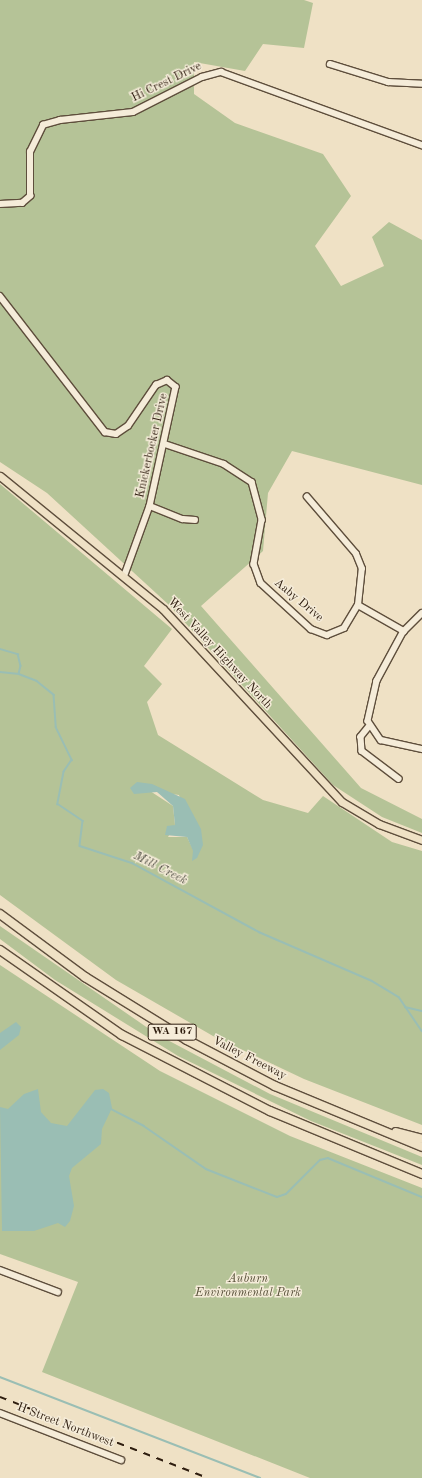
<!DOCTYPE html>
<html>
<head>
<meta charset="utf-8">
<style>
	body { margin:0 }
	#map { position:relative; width:422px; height:1478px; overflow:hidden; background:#efe1c5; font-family:"Old Standard TT",serif }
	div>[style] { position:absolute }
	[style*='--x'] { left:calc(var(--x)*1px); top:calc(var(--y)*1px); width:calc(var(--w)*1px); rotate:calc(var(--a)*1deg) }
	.green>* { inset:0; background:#b5c397 }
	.water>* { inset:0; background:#9abeb4 }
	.stream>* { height:1.5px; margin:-0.75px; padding:0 0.75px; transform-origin:0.75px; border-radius:0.75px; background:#9abeb4 }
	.roads { filter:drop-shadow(1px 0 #5e4e3c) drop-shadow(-1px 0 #5e4e3c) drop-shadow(0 1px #5e4e3c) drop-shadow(0 -1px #5e4e3c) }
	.minor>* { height:5.5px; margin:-2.75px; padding:0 2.75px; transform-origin:2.75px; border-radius:2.75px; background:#f5ecd9 }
	.major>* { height:7px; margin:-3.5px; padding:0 3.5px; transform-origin:3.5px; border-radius:3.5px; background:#efe1c5 }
	.highway>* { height:8px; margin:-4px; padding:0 4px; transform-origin:4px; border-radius:4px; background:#efe1c5 }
	.rail>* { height:1.5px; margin-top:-0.75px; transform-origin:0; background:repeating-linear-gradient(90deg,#2e1d0f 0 7px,transparent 0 14px) }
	span { translate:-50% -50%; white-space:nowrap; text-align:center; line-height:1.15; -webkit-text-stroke:3px #f5ecd9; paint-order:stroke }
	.shield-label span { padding:1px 3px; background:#f5ecd9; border:1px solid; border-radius:3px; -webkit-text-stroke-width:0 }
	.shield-label { font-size:11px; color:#2e1d0f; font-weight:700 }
	.street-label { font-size:12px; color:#2e1d0f }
	.park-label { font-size:12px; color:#564f38; font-style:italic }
	.water-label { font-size:13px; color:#4e4d41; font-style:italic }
</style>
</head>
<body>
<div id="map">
	<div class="green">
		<div style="clip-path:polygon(0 0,304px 0,313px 3px,304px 48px,263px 44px,245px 71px,194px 62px,194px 94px,235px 123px,323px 154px,351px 196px,315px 246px,341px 286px,384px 266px,372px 237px,389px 222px,422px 240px,422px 485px,292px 451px,268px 493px,263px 551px,201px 606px,361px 788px,422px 819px,422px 833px,382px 817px,333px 785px,169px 605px,47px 493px,0 462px)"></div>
		<div style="clip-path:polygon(evenodd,0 484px,172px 629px,144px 666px,162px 684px,147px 702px,158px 735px,263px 800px,308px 813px,323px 796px,392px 842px,422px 851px,422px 1125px,304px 1079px,213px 1036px,116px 980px,0 895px,0 484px,150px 791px,179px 795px,197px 858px,187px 837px,168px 837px,175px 825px,173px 806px,150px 791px)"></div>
		<div style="clip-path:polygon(0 926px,158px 1035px,270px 1094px,422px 1157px,422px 1165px,311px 1121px,178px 1056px,55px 980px,0 939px)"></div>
		<div style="clip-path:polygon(0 965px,160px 1071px,290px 1136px,422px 1188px,422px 1478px,310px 1478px,42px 1372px,78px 1282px,0 1254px)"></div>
	</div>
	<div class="water">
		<div style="clip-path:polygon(137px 782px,152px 784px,185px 799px,201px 829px,203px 845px,197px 858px,192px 861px,193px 851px,187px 837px,165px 835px,167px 826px,175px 825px,173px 806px,157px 792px,134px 794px,130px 788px)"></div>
		<div style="clip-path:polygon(16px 1022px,21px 1027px,19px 1035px,0 1050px,0 1033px)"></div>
		<div style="clip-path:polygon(38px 1089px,41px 1112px,51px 1123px,67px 1126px,95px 1090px,103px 1089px,109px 1093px,112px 1108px,102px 1129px,101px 1144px,72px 1168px,69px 1176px,74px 1206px,70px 1221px,65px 1227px,58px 1223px,34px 1231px,2px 1231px,0 1107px,8px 1109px,24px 1094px)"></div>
	</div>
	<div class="stream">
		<div style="--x:0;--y:649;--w:19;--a:16"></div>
		<div style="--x:18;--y:654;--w:12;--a:76"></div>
		<div style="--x:21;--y:666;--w:8;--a:104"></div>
		<div style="--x:19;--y:674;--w:19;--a:21"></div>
		<div style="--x:37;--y:681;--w:22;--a:39"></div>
		<div style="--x:54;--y:695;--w:32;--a:86"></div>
		<div style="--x:56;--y:727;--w:37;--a:64"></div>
		<div style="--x:72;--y:760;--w:14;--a:124"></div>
		<div style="--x:64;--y:772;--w:33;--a:101"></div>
		<div style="--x:58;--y:804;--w:30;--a:34"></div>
		<div style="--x:83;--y:821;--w:25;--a:97"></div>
		<div style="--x:80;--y:846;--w:55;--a:18.1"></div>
		<div style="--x:132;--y:863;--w:145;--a:28.5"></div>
		<div style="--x:259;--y:932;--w:123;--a:23.4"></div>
		<div style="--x:372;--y:981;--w:31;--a:31"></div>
		<div style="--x:399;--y:997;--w:41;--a:55.9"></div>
		<div style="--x:0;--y:672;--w:19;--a:6"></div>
		<div style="--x:405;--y:1007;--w:17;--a:13"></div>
		<div style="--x:111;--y:1109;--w:37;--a:27"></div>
		<div style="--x:144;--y:1126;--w:75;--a:34.7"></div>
		<div style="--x:206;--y:1169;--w:76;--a:21.5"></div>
		<div style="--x:277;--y:1197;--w:9;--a:-18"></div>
		<div style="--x:286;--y:1194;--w:48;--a:-45"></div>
		<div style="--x:320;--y:1160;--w:8;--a:-14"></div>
		<div style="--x:328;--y:1158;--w:102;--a:22.5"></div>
		<div style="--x:0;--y:1377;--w:279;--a:21.2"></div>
	</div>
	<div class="roads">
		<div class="minor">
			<div style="--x:330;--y:64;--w:61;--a:17.2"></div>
			<div style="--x:388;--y:82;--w:34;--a:3"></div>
			<div style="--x:0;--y:204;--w:22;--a:-3"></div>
			<div style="--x:22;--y:203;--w:11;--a:-41"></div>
			<div style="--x:30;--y:196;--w:44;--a:-90"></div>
			<div style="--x:30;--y:152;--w:30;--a:-64"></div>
			<div style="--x:43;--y:125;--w:18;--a:-16"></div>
			<div style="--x:60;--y:120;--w:73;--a:-6.3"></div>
			<div style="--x:133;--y:112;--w:77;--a:-26.9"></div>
			<div style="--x:202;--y:77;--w:20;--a:-15"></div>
			<div style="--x:221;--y:72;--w:214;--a:20"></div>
			<div style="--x:0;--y:296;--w:172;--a:52.3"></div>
			<div style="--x:105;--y:432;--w:11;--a:10"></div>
			<div style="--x:116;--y:434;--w:14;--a:-34"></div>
			<div style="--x:128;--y:426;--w:50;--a:-55.7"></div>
			<div style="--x:156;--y:385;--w:12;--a:-24"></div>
			<div style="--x:167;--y:380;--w:11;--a:38"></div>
			<div style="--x:176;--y:387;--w:122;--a:102.3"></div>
			<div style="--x:150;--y:506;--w:73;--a:109.9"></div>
			<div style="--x:165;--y:444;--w:62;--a:18.7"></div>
			<div style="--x:224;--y:464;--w:33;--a:33"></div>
			<div style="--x:252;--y:482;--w:39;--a:75"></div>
			<div style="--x:262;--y:520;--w:45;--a:100.3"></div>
			<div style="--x:254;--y:564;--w:20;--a:70"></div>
			<div style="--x:261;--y:583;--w:68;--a:42.6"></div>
			<div style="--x:311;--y:629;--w:17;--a:21"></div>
			<div style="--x:327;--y:635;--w:18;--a:-22"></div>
			<div style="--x:344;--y:628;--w:27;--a:-59"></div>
			<div style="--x:358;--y:605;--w:36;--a:-84"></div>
			<div style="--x:362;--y:569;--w:16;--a:-112"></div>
			<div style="--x:356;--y:554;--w:75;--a:-130.7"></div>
			<div style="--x:150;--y:506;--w:35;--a:22"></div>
			<div style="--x:183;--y:519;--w:12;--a:5"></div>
			<div style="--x:358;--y:605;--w:53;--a:29.5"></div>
			<div style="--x:404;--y:631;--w:25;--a:-45"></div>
			<div style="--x:404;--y:631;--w:57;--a:118.4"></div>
			<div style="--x:377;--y:681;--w:41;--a:102.7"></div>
			<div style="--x:368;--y:721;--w:23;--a:56"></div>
			<div style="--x:381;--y:740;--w:42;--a:12.4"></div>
			<div style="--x:369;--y:727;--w:13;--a:129"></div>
			<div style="--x:361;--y:737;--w:14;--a:86"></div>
			<div style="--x:362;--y:751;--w:46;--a:37.1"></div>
			<div style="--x:0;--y:1270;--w:62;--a:20.8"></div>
			<div style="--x:0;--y:1413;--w:130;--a:21.2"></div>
		</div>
		<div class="major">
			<div style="--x:0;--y:476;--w:210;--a:39.2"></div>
			<div style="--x:163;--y:609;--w:263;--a:47.2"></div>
			<div style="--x:342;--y:802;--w:43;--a:30.7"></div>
			<div style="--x:379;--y:824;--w:46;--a:20.4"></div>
		</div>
		<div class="highway">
			<div style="--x:0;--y:914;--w:106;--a:36.5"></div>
			<div style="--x:85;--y:977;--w:120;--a:31.7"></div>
			<div style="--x:187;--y:1040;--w:99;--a:27.6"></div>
			<div style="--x:275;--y:1086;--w:159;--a:22.5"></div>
			<div style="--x:0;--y:950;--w:149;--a:34.9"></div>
			<div style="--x:122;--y:1035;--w:166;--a:27.2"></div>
			<div style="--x:270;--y:1111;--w:165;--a:22.5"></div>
			<div style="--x:396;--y:1132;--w:27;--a:15"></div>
		</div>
	</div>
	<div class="rail">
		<div style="--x:0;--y:1397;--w:223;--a:21.3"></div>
	</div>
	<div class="shield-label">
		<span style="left:172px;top:1032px">WA 167</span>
	</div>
	<div class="street-label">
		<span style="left:167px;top:83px;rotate:-26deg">Hi Crest Drive</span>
		<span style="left:153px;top:446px;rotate:-77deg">Knickerbocker Drive</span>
		<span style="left:298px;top:601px;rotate:40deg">Aaby Drive</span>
		<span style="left:219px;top:654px;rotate:47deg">West Valley Highway North</span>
		<span style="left:249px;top:1059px;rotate:27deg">Valley Freeway</span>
		<span style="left:65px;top:1426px;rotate:21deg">H Street Northwest</span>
	</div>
	<div class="park-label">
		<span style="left:248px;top:1287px">Auburn<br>Environmental Park</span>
	</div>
	<div class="water-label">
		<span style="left:160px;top:869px;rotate:27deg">Mill Creek</span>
	</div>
</div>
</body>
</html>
